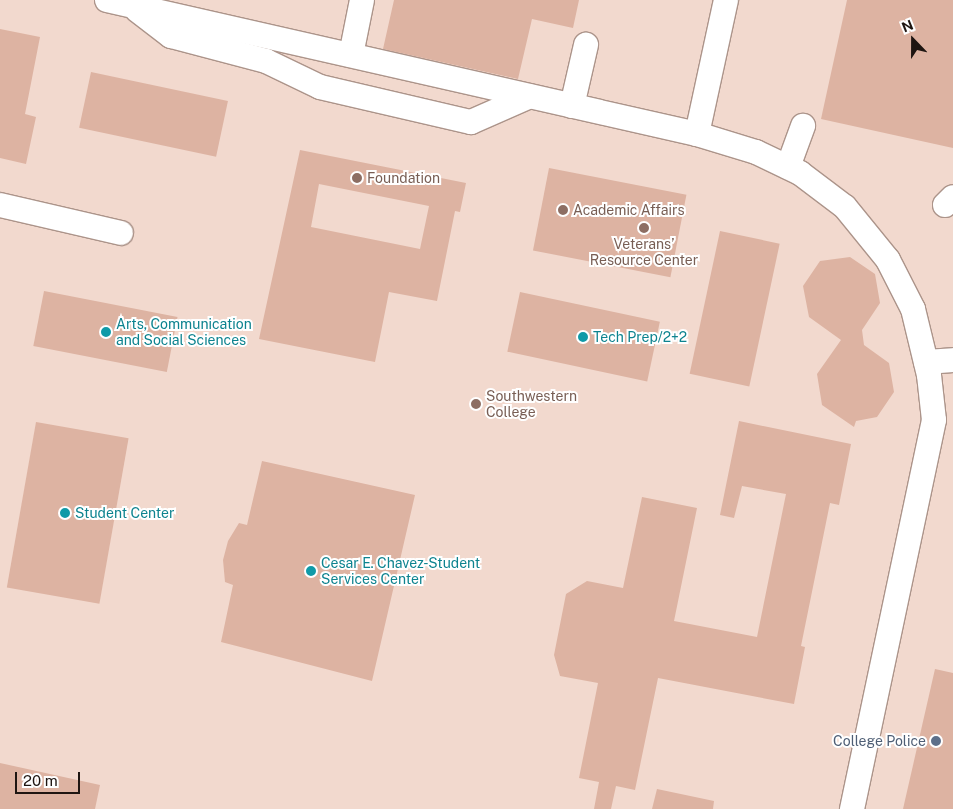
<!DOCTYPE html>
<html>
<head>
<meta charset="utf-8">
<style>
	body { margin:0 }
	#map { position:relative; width:953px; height:809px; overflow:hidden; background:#f2d9ce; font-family:"Public Sans",sans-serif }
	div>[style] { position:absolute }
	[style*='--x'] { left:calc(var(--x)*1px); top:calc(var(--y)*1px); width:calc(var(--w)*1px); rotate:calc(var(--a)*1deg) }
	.building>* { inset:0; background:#ddb3a2; transform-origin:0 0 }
	.roads { filter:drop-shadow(1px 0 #ac948a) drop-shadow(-1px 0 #ac948a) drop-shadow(0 1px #ac948a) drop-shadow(0 -1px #ac948a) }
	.minor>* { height:24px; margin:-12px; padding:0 12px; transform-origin:12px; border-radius:12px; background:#fff }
	.dots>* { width:14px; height:14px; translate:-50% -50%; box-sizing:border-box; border:2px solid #fff; border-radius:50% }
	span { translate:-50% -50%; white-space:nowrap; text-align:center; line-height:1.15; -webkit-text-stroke:4px #fff; paint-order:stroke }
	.education-label { font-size:14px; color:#785e54 }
	.left { translate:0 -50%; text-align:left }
	.culture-label { font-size:14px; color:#0d838f }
	.service-label { font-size:14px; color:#4e5e75 }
	.right { translate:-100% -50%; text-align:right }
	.north { position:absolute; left:888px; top:15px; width:50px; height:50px; -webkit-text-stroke:4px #fff; paint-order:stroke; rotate:338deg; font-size:14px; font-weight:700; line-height:20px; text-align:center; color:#1e1511 }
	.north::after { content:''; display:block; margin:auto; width:18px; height:22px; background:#1e1511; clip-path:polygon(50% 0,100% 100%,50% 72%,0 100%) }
	.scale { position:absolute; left:15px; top:772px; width:65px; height:22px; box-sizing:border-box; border:2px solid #1e1511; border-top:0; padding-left:6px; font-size:15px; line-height:18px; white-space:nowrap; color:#1e1511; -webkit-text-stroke:4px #fff; paint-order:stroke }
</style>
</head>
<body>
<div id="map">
	<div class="building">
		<div style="clip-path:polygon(394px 0,579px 0,573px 28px,532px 19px,518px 79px,383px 49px)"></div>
		<div style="clip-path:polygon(847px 0,953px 0,953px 148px,821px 119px)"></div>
		<div style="clip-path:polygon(0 29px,40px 37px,25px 114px,36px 117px,26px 164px,0 158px)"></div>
		<div style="left:91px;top:72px;width:140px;height:57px;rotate:12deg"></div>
		<div style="clip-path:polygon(evenodd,300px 150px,466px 183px,460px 212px,455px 211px,437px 301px,389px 292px,375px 362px,259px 339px,300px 150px,319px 184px,429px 206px,420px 249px,311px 227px,319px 184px)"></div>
		<div style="left:549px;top:168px;width:140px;height:84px;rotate:11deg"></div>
		<div style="left:720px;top:231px;width:61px;height:146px;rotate:12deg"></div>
		<div style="clip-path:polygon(850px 257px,875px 274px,880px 303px,862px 330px,864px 345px,889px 363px,894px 392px,877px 417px,856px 421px,854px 427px,822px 405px,817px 374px,841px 340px,809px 317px,803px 286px,820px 261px)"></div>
		<div style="left:44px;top:291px;width:136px;height:56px;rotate:11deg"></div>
		<div style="left:520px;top:292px;width:143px;height:61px;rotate:12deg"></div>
		<div style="clip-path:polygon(739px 421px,851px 444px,839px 505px,830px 503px,801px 646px,805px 647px,794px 704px,658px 678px,635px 790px,616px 786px,611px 809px,594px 809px,599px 782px,579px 778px,598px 683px,560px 676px,554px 655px,566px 594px,587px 581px,623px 588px,642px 497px,697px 508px,674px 621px,757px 637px,786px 494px,742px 486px,734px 518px,720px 515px)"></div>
		<div style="left:36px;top:422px;width:94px;height:168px;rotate:10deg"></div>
		<div style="clip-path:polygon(262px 461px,415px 495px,372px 681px,221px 642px,233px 585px,225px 582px,223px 560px,228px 541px,239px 523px,247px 525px)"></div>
		<div style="clip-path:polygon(935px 669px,953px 673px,953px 809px,903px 809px)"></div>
		<div style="clip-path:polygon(0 763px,100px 785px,95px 809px,0 809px)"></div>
		<div style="clip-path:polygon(657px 789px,714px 801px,713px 809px,652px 809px)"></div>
	</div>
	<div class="roads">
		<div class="minor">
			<div style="--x:107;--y:0;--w:605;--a:12.8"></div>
			<div style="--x:697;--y:134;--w:62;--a:17"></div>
			<div style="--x:756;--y:152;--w:49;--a:25.5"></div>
			<div style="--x:800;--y:173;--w:56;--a:37.1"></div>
			<div style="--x:845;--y:207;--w:68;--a:50.9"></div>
			<div style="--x:888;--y:260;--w:55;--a:63"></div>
			<div style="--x:913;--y:309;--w:68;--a:76.4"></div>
			<div style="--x:929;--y:375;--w:45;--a:83.7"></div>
			<div style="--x:934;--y:420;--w:398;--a:101.9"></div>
			<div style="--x:137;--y:10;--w:43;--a:37.4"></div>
			<div style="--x:171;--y:36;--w:98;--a:14.7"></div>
			<div style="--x:266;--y:61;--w:60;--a:25.7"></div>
			<div style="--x:320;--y:87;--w:155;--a:13.1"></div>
			<div style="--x:471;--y:122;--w:64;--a:-23.8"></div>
			<div style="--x:351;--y:55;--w:56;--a:-78.7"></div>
			<div style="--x:572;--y:106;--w:63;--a:-77.1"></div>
			<div style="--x:697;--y:134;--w:137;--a:-77.8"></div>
			<div style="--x:788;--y:167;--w:44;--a:-69.9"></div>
			<div style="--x:0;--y:205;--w:124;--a:13"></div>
			<div style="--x:945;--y:205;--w:11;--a:-45"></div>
			<div style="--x:926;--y:362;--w:27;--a:-4"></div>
		</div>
	</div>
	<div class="dots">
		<div style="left:357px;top:178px;background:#8d6e63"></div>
		<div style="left:563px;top:210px;background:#8d6e63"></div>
		<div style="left:644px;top:228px;background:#8d6e63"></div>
		<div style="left:106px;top:332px;background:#0f9aa8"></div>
		<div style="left:583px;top:337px;background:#0f9aa8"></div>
		<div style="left:476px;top:404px;background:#8d6e63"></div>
		<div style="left:65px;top:513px;background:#0f9aa8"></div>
		<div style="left:311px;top:571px;background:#0f9aa8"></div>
		<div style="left:936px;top:741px;background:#5c6f8a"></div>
	</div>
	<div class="education-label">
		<span class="left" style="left:367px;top:178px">Foundation</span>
		<span class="left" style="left:573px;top:210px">Academic Affairs</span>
		<span style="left:644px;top:252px">Veterans’<br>Resource Center</span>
		<span class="left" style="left:486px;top:404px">Southwestern<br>College</span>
	</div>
	<div class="culture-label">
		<span class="left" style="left:116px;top:332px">Arts, Communication<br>and Social Sciences</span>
		<span class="left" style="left:593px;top:337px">Tech Prep/2+2</span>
		<span class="left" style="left:75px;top:513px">Student Center</span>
		<span class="left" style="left:321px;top:571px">Cesar E. Chavez-Student<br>Services Center</span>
	</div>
	<div class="service-label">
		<span class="right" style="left:926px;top:741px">College Police</span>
	</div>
	<div class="north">N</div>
	<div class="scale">20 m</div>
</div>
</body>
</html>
